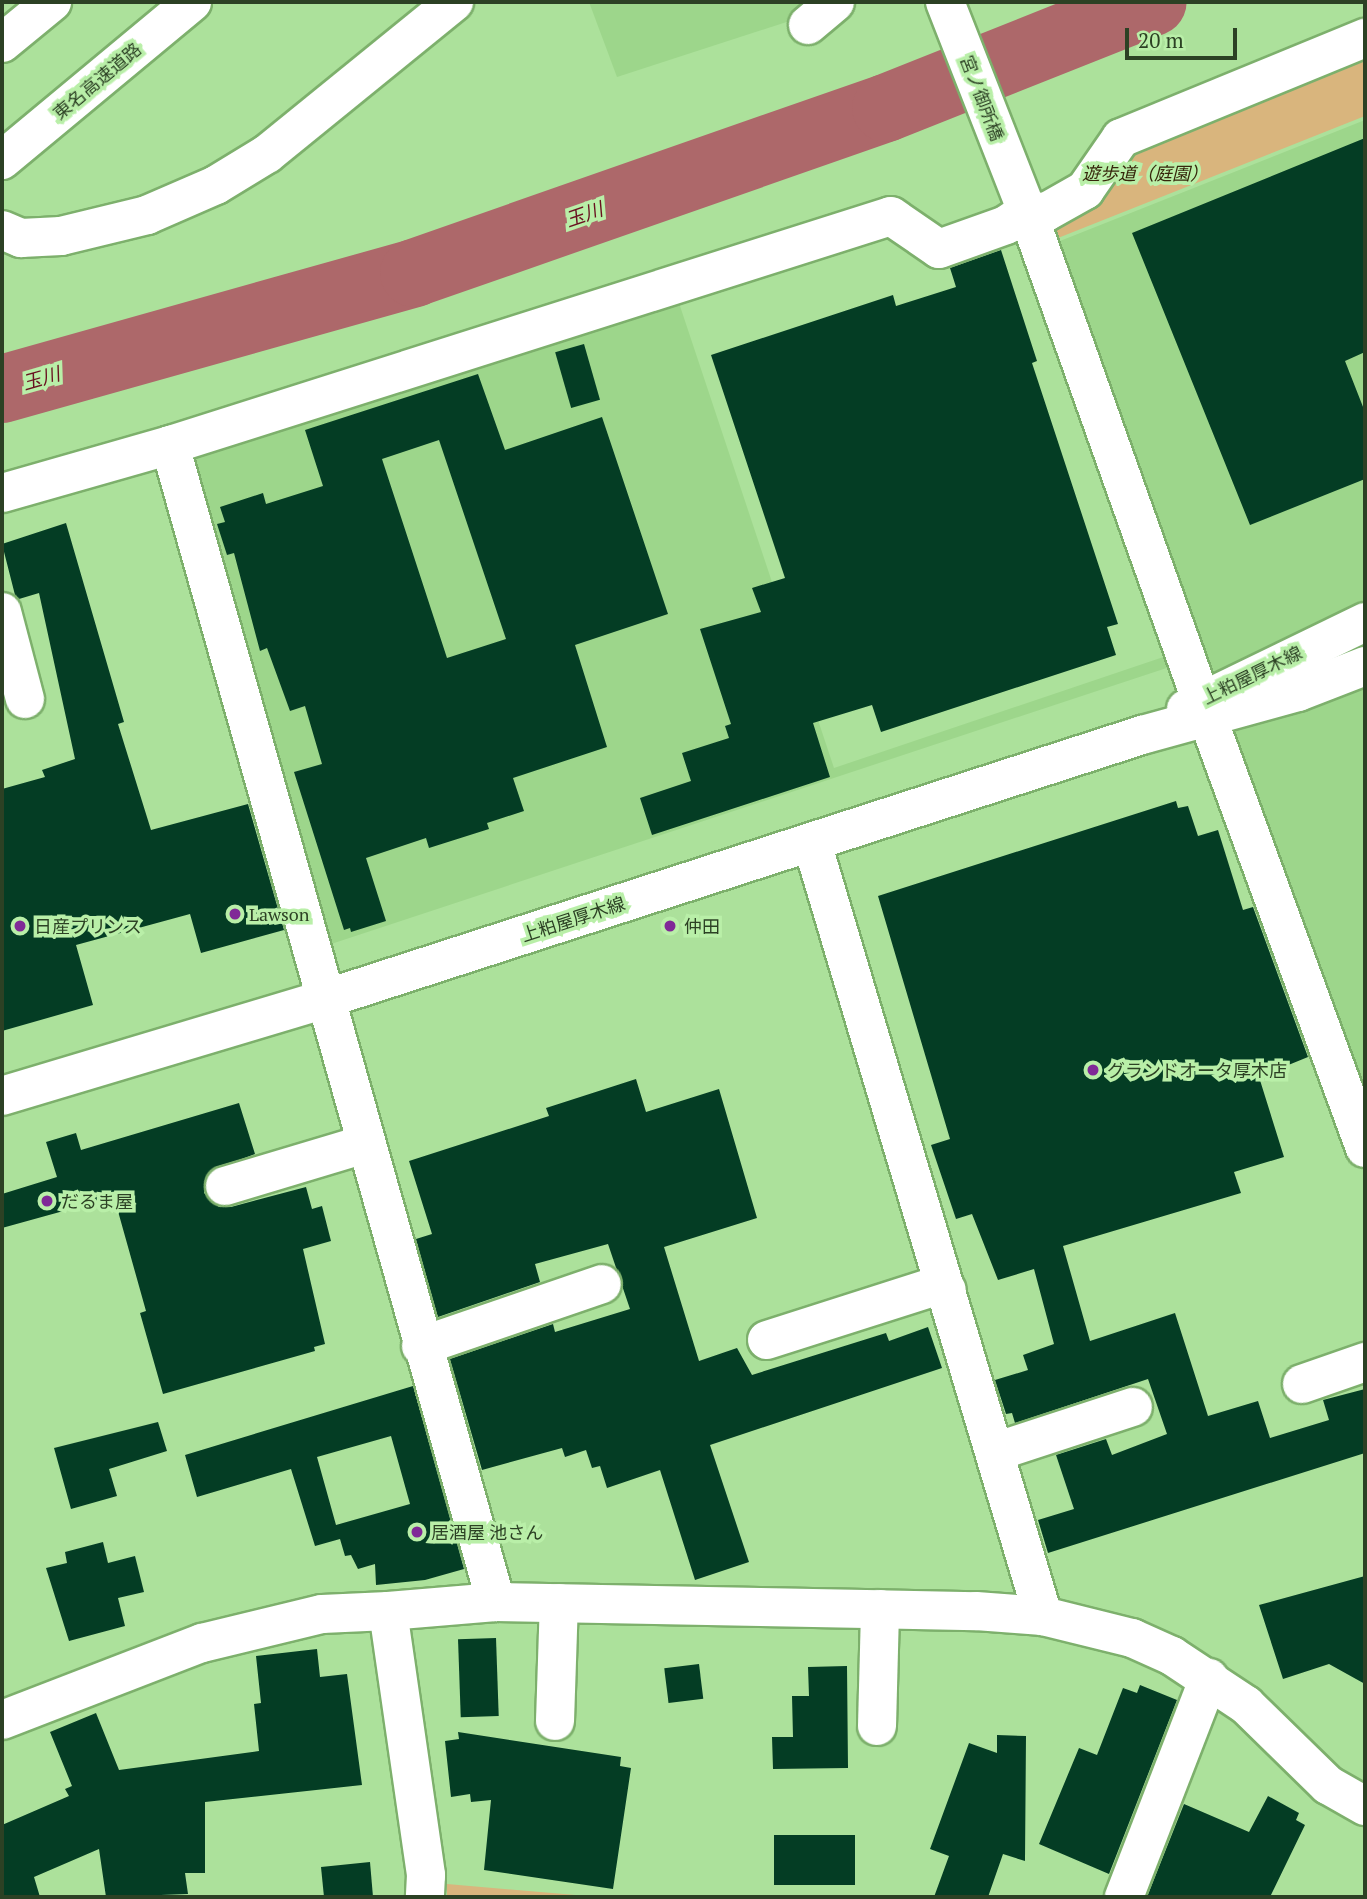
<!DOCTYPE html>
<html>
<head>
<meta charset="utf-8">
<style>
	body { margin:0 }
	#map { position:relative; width:1367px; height:1899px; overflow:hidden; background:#ace19b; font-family:"PT Serif","Noto Sans JP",serif }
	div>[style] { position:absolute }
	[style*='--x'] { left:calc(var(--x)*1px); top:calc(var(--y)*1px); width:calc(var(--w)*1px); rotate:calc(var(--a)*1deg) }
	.built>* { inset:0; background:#9dd68b }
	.green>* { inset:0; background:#d9b57d }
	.river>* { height:68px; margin:-34px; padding:0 34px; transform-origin:34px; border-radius:34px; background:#ad686a }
	.building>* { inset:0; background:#043d24; transform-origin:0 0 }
	.roads { filter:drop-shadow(2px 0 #7db06c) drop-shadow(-2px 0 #7db06c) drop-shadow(0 2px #7db06c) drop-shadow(0 -2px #7db06c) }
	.street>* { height:38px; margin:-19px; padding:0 19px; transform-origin:19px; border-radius:19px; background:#fff }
	.secondary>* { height:38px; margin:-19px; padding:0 19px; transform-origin:19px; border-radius:19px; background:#fff }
	.highway>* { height:38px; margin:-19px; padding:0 19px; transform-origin:19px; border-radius:19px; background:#fff }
	.dots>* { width:19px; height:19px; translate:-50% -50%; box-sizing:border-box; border:4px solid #b9efa8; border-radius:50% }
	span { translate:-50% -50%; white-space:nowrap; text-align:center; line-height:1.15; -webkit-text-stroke:7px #b9efa8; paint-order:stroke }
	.street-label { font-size:18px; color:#2c4124 }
	.park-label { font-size:18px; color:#36260b; font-style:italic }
	.poi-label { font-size:18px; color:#2c4124 }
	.left { translate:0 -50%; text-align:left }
	.water-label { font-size:19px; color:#691220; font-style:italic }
	.frame { position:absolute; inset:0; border:4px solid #2c4124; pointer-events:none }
	.scale { position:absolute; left:1125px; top:28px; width:112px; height:32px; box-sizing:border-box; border:4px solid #2c4124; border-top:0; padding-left:9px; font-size:21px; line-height:24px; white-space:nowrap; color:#2c4124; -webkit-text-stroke:5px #b9efa8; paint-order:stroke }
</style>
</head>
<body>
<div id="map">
	<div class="built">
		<div style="clip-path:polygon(589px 2px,821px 2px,802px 17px,617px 77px)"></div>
		<div style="clip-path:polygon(1365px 120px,1365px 1088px,1206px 655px,319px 948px,187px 460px,677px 297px,834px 768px,1199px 645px,1060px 241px)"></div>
	</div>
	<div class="green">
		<div style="clip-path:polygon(1365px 56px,1365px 116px,1058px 238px,1051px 216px,1116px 154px)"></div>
		<div style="clip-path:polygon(447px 1884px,599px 1897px,447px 1897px)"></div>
	</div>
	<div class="river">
		<div style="--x:2;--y:389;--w:428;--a:-15.7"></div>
		<div style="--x:414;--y:273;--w:500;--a:-19.27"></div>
		<div style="--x:886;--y:108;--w:287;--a:-21.7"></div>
	</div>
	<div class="building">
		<div style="clip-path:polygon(1365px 138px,1365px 352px,1345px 361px,1365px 412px,1365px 479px,1250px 525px,1132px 233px)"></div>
		<div style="clip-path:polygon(1001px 250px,1037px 361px,1032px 363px,1118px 624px,1107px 627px,1116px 655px,881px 732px,872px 705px,813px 723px,830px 777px,652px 835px,640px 798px,691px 781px,682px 753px,729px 738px,725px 726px,731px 724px,700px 629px,761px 612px,752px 588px,785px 578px,711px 355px,893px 295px,896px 306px,956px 287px,950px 268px)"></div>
		<div style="left:584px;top:344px;width:58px;height:30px;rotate:74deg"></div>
		<div style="clip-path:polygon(evenodd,478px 374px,505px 450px,602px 417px,668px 614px,575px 645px,607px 747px,513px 778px,524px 811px,487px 823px,489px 829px,429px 848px,426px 838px,366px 858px,386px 921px,351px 932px,350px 928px,344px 930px,294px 772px,322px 764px,305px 706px,290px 711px,267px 648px,260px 651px,234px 553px,227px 555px,217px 524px,225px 522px,220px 507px,263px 493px,266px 504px,323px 486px,305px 430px,478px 374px,439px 440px,506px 639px,447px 658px,382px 459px,439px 440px)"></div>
		<div style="clip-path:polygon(66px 523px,124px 722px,118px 724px,151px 830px,248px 804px,284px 930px,201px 953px,190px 914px,76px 945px,93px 1005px,2px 1031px,2px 789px,45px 777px,42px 770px,75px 759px,39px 593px,19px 599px,15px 595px,2px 544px)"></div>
		<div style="clip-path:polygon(1176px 801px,1178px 808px,1188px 806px,1198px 836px,1218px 830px,1243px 910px,1253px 907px,1308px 1057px,1259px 1077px,1284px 1157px,1234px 1172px,1241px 1193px,1063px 1246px,1090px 1341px,1175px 1313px,1208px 1416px,1258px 1401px,1270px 1438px,1329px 1420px,1323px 1400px,1365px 1389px,1365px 1453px,1048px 1553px,1038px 1520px,1074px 1509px,1056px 1455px,1106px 1439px,1112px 1455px,1167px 1434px,1148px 1379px,1015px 1423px,1012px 1413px,1006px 1414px,995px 1380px,1028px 1370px,1023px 1355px,1054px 1344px,1034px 1269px,998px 1280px,972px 1214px,956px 1219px,931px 1145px,950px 1139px,878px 896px)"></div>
		<div style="clip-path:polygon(636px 1079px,646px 1112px,719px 1089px,757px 1218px,664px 1247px,699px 1361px,737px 1348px,752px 1375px,886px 1333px,889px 1341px,928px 1327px,942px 1368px,710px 1445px,749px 1562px,695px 1580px,660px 1470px,607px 1488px,600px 1466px,592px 1468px,586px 1450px,565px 1457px,562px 1448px,482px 1470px,450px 1359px,553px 1324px,555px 1332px,630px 1309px,608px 1244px,535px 1264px,540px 1282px,438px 1317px,416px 1239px,432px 1234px,409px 1161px,549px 1116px,546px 1108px)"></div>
		<div style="clip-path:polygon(239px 1103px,255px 1154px,210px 1171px,204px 1193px,219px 1207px,231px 1207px,306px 1187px,312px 1209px,322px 1206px,331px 1241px,303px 1249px,325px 1344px,314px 1347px,315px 1351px,163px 1394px,140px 1313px,146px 1311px,114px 1197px,2px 1228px,2px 1194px,57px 1177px,46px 1142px,76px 1133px,81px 1150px)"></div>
		<div style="clip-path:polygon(evenodd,413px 1386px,464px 1569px,425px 1580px,376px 1585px,375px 1564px,358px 1569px,351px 1555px,345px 1556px,340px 1539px,315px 1546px,291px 1469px,197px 1497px,185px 1455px,413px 1386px,391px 1436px,410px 1504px,336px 1525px,317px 1457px,391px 1436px)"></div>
		<div style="clip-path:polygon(158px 1422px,167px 1451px,109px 1469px,117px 1496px,71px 1509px,54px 1448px)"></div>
		<div style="clip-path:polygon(103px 1542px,108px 1563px,135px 1556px,144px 1592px,118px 1598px,125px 1626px,69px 1641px,46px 1568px,67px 1563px,65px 1552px)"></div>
		<div style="clip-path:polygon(1365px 1576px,1365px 1684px,1329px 1664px,1283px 1679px,1259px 1605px)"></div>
		<div style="left:496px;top:1638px;width:78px;height:38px;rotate:88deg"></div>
		<div style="clip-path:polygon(317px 1649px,320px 1677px,347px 1674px,362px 1785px,205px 1802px,205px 1873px,185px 1873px,188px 1894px,106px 1897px,99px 1849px,34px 1877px,40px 1897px,2px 1897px,2px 1825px,69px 1796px,65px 1789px,72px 1786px,50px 1732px,96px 1713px,119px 1770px,259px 1751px,254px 1704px,261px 1703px,256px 1656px)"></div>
		<div style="left:699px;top:1664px;width:35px;height:35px;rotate:83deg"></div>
		<div style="clip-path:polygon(847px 1666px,848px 1768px,773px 1769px,772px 1737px,793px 1737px,792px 1696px,809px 1696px,808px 1667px)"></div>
		<div style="clip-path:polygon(1140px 1685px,1177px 1700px,1109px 1874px,1039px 1844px,1079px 1748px,1097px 1755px,1123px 1688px,1137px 1693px)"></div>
		<div style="clip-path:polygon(458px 1732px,621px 1757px,620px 1766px,631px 1768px,613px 1889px,484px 1870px,491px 1800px,471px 1802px,470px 1794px,451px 1797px,445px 1741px,459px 1739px)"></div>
		<div style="clip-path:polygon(997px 1735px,1026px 1736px,1025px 1861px,1003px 1854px,988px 1897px,934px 1897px,949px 1856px,930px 1849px,969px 1743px,997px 1753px)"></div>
		<div style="clip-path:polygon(1268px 1796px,1299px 1813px,1296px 1820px,1305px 1825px,1270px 1897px,1147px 1897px,1184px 1804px,1249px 1832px)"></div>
		<div style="left:855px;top:1835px;width:50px;height:81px;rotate:90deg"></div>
		<div style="clip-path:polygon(370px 1862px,373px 1897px,324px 1897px,321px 1867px)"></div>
	</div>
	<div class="roads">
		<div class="street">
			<div style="--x:808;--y:25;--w:35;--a:-40"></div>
			<div style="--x:2;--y:493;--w:175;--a:-15.9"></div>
			<div style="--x:2;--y:612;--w:90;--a:75.2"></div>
			<div style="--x:1201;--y:700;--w:477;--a:69.9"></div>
			<div style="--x:812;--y:843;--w:807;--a:73.36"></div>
			<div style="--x:225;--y:1186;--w:146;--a:-16.7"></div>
			<div style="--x:767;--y:1340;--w:174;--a:-17.7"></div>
			<div style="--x:933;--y:1287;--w:14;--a:12"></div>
			<div style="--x:421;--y:1346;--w:191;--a:-18.9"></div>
			<div style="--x:1302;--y:1384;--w:67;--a:-19.2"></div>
			<div style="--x:995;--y:1452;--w:145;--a:-18.1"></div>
			<div style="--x:496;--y:1602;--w:1202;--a:-105.74"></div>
			<div style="--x:170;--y:445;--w:756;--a:-17.62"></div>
			<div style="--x:891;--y:216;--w:58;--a:34.5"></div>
			<div style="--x:939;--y:249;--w:71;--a:-19.7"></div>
			<div style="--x:1006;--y:225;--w:25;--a:-34"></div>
			<div style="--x:1027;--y:211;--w:19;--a:3"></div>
			<div style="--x:1046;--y:212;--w:45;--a:-29.4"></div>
			<div style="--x:1085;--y:190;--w:63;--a:-55.3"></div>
			<div style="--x:1121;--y:138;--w:264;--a:-22.3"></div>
			<div style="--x:2;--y:1720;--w:214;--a:-21.1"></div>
			<div style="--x:202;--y:1643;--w:123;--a:-13.6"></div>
			<div style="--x:322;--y:1614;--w:66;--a:-2.6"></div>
			<div style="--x:388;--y:1611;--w:267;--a:81.8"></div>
			<div style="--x:426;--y:1875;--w:22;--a:93"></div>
			<div style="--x:555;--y:1721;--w:118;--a:-88.1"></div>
			<div style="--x:877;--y:1726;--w:117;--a:-88.5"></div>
			<div style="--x:1124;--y:1897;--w:235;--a:-68.8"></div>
		</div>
		<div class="secondary">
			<div style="--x:945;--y:2;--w:225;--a:68.6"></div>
			<div style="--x:1027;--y:211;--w:519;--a:70.41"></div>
			<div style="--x:2;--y:230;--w:21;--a:23"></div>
			<div style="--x:21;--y:238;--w:40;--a:-2.9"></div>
			<div style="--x:61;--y:236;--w:89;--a:-13.7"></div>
			<div style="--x:147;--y:215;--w:75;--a:-23.5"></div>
			<div style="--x:216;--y:185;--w:60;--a:-31.3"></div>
			<div style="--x:267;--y:154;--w:241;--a:-39.1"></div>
			<div style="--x:1186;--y:709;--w:199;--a:-25.9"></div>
			<div style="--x:2;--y:1096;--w:337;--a:-16.7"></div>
			<div style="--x:325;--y:999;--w:859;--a:-17.91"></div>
			<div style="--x:1142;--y:735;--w:162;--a:-15.4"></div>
			<div style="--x:1298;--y:692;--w:72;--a:-21.2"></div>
			<div style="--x:388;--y:1611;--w:108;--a:-4.8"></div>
			<div style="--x:496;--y:1602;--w:480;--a:1.1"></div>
			<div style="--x:976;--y:1611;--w:67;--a:4.3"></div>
			<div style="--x:1043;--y:1616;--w:92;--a:13.9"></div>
			<div style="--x:1132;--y:1638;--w:44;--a:24.2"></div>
			<div style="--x:1172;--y:1656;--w:89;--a:33.5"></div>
			<div style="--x:1246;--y:1705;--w:115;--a:44.3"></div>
			<div style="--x:1328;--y:1785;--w:43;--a:29.6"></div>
		</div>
		<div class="highway">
			<div style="--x:2;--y:43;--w:65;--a:-39.4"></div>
			<div style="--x:2;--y:160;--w:247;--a:-39.7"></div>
		</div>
	</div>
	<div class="dots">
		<div style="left:235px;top:914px;background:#802997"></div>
		<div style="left:20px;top:926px;background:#802997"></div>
		<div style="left:670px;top:926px;background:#802997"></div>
		<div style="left:1093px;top:1070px;background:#802997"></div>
		<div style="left:47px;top:1201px;background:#802997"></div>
		<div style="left:417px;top:1532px;background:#802997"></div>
	</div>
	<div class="street-label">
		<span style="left:97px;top:81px;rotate:-40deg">東名高速道路</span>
		<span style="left:982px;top:98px;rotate:69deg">宮ノ御所橋</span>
		<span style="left:1252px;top:675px;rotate:-26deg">上粕屋厚木線</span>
		<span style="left:573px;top:919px;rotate:-18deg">上粕屋厚木線</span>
	</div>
	<div class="park-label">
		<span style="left:1145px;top:173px">遊歩道（庭園）</span>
	</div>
	<div class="poi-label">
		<span class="left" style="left:249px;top:914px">Lawson</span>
		<span class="left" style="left:34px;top:926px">日産プリンス</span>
		<span class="left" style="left:684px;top:926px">仲田</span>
		<span class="left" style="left:1107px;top:1070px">グランドオータ厚木店</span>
		<span class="left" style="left:61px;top:1201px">だるま屋</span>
		<span class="left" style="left:431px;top:1532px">居酒屋 池さん</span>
	</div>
	<div class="water-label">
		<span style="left:584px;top:214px;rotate:-19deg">玉川</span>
		<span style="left:41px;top:378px;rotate:-16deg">玉川</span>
	</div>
	<div class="frame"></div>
	<div class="scale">20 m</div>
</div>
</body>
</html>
